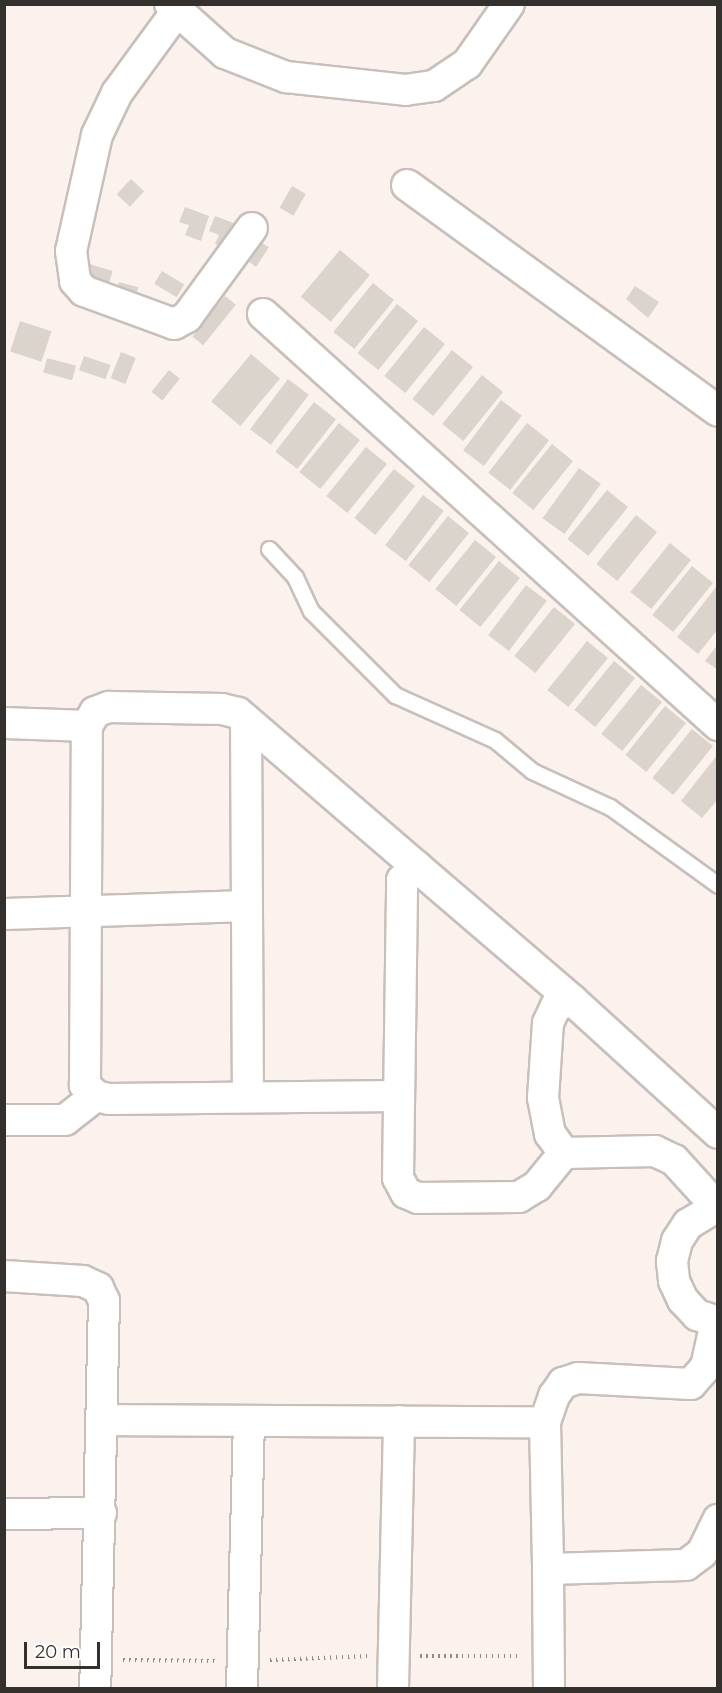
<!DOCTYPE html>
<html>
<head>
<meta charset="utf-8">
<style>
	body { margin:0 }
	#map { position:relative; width:722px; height:1693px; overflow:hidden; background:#fcf2ed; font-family:Montserrat,sans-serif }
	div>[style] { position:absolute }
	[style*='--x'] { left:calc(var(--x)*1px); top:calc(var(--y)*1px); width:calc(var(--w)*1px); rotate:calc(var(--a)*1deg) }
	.building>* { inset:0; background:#dad4cd; transform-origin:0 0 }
	.path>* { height:4px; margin-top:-2px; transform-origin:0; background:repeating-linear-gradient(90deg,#908986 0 1.5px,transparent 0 6px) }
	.roads { filter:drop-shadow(2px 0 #c8bfba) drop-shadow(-2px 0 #c8bfba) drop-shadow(0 2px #c8bfba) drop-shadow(0 -2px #c8bfba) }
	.lane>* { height:15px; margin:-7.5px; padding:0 7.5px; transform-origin:7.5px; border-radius:7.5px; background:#fff }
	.street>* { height:30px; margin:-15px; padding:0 15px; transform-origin:15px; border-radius:15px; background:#fff }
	span { translate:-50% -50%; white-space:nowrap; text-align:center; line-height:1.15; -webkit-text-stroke:4.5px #fff; paint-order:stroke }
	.frame { position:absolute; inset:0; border:6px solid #34302e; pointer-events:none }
	.scale { position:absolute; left:24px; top:1642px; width:76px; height:27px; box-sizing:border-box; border:3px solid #34302e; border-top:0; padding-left:8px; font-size:18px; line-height:21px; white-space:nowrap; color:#34302e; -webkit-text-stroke:4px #fff; paint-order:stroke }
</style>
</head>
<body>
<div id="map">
	<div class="building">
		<div style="left:131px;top:179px;width:18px;height:21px;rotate:43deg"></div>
		<div style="left:292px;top:186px;width:16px;height:25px;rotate:30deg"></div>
		<div style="clip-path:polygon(185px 207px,209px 216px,201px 241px,185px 235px,189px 225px,179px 222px)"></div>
		<div style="clip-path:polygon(215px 216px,239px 225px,230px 250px,215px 244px,219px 235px,209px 231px)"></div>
		<div style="clip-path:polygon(255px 239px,269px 247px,256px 267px,244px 258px)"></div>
		<div style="left:340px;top:250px;width:39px;height:61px;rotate:40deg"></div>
		<div style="left:83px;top:262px;width:31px;height:18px;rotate:17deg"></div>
		<div style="left:162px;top:271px;width:26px;height:15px;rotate:31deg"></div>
		<div style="left:119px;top:282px;width:20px;height:18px;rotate:15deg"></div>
		<div style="left:373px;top:283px;width:27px;height:63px;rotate:39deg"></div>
		<div style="clip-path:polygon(635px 286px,659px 302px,648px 318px,626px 299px)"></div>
		<div style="left:225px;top:296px;width:14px;height:52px;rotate:39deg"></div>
		<div style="left:397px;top:304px;width:27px;height:63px;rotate:39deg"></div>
		<div style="left:20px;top:321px;width:33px;height:32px;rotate:18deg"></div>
		<div style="left:424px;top:327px;width:27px;height:63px;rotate:39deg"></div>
		<div style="left:452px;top:350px;width:27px;height:63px;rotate:39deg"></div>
		<div style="left:121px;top:352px;width:16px;height:28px;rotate:22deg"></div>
		<div style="left:251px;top:354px;width:38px;height:62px;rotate:40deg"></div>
		<div style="left:84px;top:356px;width:28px;height:15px;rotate:19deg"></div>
		<div style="left:47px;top:358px;width:30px;height:15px;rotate:15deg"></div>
		<div style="left:169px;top:370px;width:14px;height:28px;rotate:39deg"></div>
		<div style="left:482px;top:375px;width:27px;height:63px;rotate:39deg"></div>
		<div style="left:288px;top:379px;width:26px;height:63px;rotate:37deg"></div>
		<div style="left:501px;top:400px;width:26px;height:63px;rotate:37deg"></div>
		<div style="left:314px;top:402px;width:28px;height:63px;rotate:38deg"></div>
		<div style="left:339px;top:423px;width:27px;height:63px;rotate:39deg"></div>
		<div style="left:527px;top:423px;width:28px;height:63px;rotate:38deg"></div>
		<div style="left:552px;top:444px;width:27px;height:63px;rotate:39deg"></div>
		<div style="left:366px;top:447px;width:27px;height:63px;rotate:39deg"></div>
		<div style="left:579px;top:468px;width:27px;height:62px;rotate:36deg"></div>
		<div style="left:394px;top:469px;width:27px;height:63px;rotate:39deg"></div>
		<div style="left:607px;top:490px;width:27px;height:63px;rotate:39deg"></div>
		<div style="left:423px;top:495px;width:26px;height:63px;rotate:37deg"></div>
		<div style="left:636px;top:515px;width:27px;height:63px;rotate:39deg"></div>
		<div style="left:448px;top:516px;width:27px;height:63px;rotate:39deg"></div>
		<div style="left:475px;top:540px;width:27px;height:63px;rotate:39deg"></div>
		<div style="left:670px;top:543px;width:27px;height:63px;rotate:39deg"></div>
		<div style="left:499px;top:561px;width:27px;height:63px;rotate:39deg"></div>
		<div style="left:692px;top:566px;width:27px;height:63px;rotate:39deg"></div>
		<div style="left:526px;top:585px;width:26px;height:63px;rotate:37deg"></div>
		<div style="clip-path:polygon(716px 587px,718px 629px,698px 654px,677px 637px)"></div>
		<div style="left:554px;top:607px;width:27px;height:63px;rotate:39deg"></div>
		<div style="left:587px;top:641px;width:27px;height:63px;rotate:39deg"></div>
		<div style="clip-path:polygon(718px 644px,718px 670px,705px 661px)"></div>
		<div style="left:614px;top:661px;width:27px;height:63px;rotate:39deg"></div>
		<div style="left:641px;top:685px;width:27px;height:63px;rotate:39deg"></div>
		<div style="left:665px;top:706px;width:27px;height:63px;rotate:39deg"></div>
		<div style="left:692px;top:729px;width:27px;height:63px;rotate:39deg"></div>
		<div style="clip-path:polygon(718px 754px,718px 799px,702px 818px,681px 801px)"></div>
	</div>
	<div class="path">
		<div style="--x:420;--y:1656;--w:101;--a:0"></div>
		<div style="--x:123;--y:1660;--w:92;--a:0.6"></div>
		<div style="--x:270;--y:1660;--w:98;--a:-2.3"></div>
	</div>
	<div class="roads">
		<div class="lane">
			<div style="--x:269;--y:549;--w:38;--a:47"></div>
			<div style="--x:295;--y:577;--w:38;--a:65"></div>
			<div style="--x:311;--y:611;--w:119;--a:45"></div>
			<div style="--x:395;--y:695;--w:110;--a:24.2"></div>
			<div style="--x:495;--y:740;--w:48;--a:40"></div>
			<div style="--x:532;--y:771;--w:86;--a:24.8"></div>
			<div style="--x:610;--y:807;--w:133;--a:35.8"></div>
		</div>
		<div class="street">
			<div style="--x:170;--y:4;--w:74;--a:41.7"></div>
			<div style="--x:225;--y:53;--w:66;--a:21.5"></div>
			<div style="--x:286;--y:77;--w:120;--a:6.2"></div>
			<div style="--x:405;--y:90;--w:29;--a:-8"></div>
			<div style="--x:434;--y:86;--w:40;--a:-34"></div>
			<div style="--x:467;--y:64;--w:73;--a:-55"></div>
			<div style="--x:177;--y:11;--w:102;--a:126.2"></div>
			<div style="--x:117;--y:93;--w:47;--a:115.5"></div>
			<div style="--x:97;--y:135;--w:119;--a:102.6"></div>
			<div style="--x:71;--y:251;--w:30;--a:82"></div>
			<div style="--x:75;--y:281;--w:13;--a:48"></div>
			<div style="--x:84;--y:291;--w:96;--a:20.1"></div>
			<div style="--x:174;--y:324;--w:15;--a:-28"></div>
			<div style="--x:187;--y:317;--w:110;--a:-53.9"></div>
			<div style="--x:407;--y:185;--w:384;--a:36"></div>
			<div style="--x:263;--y:314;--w:613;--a:42.09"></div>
			<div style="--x:246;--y:720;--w:377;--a:89.7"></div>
			<div style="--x:4;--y:723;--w:83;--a:2.1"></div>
			<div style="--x:4;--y:914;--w:243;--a:-1.9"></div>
			<div style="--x:398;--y:1096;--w:289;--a:179.4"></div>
			<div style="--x:109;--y:1099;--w:13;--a:-167"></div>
			<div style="--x:96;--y:1096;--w:16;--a:-135"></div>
			<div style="--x:85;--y:1085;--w:359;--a:-89.7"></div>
			<div style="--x:87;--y:726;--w:16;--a:-60"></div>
			<div style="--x:95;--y:712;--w:15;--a:-20"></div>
			<div style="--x:109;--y:707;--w:113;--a:1"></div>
			<div style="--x:222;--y:709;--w:16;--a:14"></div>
			<div style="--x:238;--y:713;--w:236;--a:40.7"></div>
			<div style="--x:4;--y:1120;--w:61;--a:0"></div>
			<div style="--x:65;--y:1120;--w:39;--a:-38"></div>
			<div style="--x:564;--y:1153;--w:43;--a:129.3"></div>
			<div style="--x:537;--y:1186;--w:21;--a:149"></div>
			<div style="--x:519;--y:1197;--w:101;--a:179.4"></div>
			<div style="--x:418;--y:1198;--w:13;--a:-157"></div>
			<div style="--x:406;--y:1193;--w:17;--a:-118"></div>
			<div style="--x:398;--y:1178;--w:298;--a:-89.2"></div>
			<div style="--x:402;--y:880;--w:20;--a:-41"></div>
			<div style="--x:417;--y:867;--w:204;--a:40.6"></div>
			<div style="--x:716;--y:1206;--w:62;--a:-132.4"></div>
			<div style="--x:674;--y:1160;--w:21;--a:-155"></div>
			<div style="--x:655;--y:1151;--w:91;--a:178.7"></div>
			<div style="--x:564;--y:1153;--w:24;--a:-126"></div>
			<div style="--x:550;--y:1134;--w:37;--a:-101"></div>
			<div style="--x:543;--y:1098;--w:75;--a:-86.2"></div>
			<div style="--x:548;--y:1023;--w:19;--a:-65"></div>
			<div style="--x:556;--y:1006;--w:17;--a:-21"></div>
			<div style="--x:572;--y:1000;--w:197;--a:42.3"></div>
			<div style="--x:718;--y:1206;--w:35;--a:149"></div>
			<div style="--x:688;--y:1224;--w:20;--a:123"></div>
			<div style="--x:677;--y:1241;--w:21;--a:104"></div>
			<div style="--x:672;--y:1261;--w:20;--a:84"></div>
			<div style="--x:674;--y:1281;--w:21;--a:65"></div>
			<div style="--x:683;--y:1300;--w:21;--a:47"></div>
			<div style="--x:697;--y:1315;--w:22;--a:18"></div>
			<div style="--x:4;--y:1276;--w:79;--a:3.6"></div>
			<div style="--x:83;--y:1281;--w:17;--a:25"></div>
			<div style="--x:98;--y:1288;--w:14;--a:65"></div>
			<div style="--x:104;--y:1301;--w:387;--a:91.3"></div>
			<div style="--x:104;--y:1420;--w:441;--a:0.3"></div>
			<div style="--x:545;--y:1422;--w:28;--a:-71"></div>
			<div style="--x:554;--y:1396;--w:16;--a:-55"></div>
			<div style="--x:563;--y:1383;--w:16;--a:-18"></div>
			<div style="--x:578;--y:1378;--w:113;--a:3"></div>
			<div style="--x:691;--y:1384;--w:23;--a:-49"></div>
			<div style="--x:706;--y:1367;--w:46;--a:-77.5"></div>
			<div style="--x:545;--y:1422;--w:147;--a:88.8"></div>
			<div style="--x:4;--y:1514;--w:97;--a:-0.6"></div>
			<div style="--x:242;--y:1688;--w:267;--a:-88.5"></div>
			<div style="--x:393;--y:1688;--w:267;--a:-88.7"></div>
			<div style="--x:549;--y:1688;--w:119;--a:-90.5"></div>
			<div style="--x:548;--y:1569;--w:138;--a:-1.7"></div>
			<div style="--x:686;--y:1565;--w:20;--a:-37"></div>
			<div style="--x:702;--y:1553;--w:37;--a:-64"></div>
		</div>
	</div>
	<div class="frame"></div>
	<div class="scale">20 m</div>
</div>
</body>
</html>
